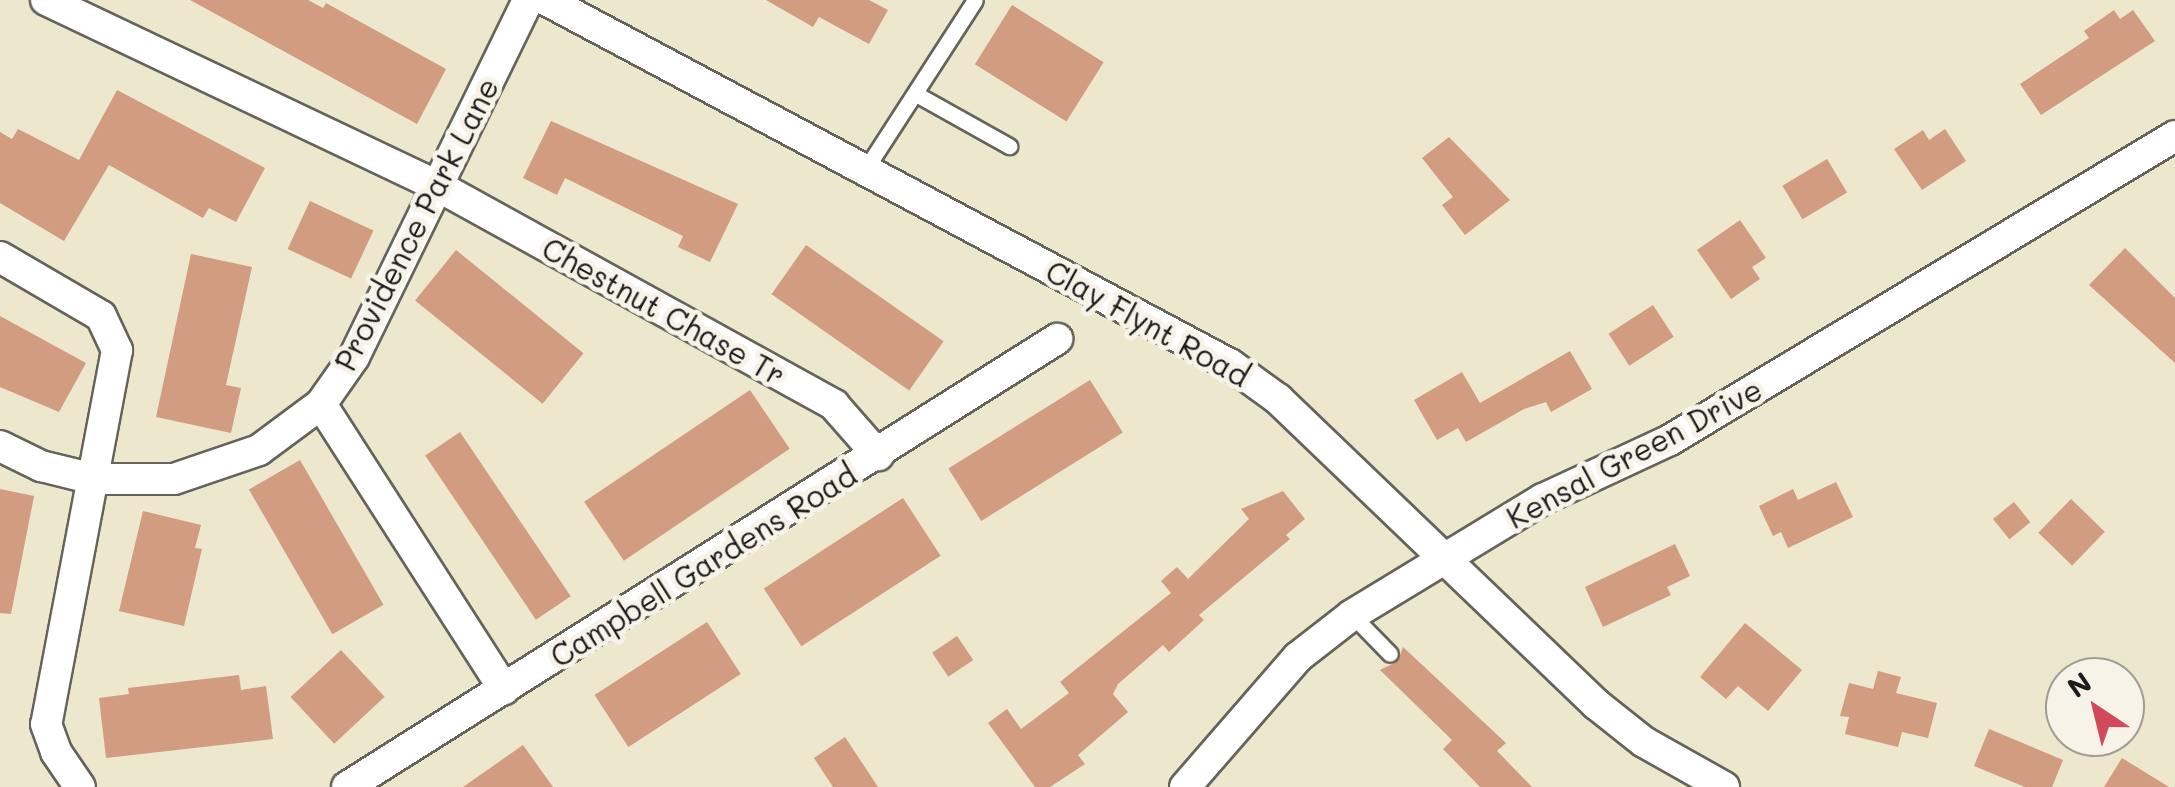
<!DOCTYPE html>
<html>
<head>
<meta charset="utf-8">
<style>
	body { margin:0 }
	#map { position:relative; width:2175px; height:787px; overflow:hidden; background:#ede7cd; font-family:Mali,sans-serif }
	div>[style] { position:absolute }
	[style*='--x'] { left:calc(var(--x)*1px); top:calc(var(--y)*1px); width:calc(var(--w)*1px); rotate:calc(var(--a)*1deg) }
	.building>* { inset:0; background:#d19c80; transform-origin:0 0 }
	.roads { filter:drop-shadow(2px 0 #65635a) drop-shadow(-2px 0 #65635a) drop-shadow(0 2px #65635a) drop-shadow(0 -2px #65635a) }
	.lane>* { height:15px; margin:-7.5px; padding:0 7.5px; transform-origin:7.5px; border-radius:7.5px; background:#fff }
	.street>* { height:30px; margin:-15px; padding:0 15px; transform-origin:15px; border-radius:15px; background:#fff }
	span { translate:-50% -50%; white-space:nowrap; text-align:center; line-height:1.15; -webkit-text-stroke:10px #f7f3e8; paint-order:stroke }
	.street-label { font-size:30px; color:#1c1c1c }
	.north { position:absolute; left:2045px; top:657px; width:100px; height:100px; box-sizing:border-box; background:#f7f3e8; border:2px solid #9f9d96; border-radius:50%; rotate:325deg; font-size:28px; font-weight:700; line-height:40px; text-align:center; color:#1c1c1c }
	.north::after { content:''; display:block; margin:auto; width:35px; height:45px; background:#d1495b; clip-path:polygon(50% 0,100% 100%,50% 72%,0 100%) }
</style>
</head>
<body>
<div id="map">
	<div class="building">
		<div style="clip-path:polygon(190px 0,308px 0,323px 8px,326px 3px,446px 69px,417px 124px)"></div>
		<div style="clip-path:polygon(766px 0,869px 0,888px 10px,869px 44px,819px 17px,813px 27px)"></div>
		<div style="left:1012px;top:5px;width:108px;height:70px;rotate:32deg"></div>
		<div style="clip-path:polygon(2114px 10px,2120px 19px,2133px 10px,2155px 41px,2041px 115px,2020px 84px,2089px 38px,2084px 31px)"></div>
		<div style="clip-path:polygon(117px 90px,265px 168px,236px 222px,209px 208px,203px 218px,109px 165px,64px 241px,0 203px,0 132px,12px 139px,18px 129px,79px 160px)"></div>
		<div style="clip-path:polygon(551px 121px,738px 204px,710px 262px,678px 247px,683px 236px,565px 178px,557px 195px,523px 178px)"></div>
		<div style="clip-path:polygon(1945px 129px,1966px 161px,1922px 190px,1894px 149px,1923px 130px,1929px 140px)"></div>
		<div style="clip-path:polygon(1449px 137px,1510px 200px,1465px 235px,1442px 205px,1453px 197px,1422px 158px)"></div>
		<div style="left:1827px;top:159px;width:39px;height:52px;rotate:59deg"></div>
		<div style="left:310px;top:201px;width:70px;height:53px;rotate:25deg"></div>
		<div style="clip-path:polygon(1740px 220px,1766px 258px,1752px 267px,1760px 279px,1731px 299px,1697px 250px)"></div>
		<div style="left:806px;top:245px;width:168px;height:60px;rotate:35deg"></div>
		<div style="clip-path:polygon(2125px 248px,2175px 298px,2175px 363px,2089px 285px)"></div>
		<div style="left:456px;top:250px;width:164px;height:65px;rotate:39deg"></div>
		<div style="clip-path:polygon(191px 254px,252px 267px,226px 385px,241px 388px,231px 433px,156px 417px)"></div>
		<div style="left:1653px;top:305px;width:38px;height:53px;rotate:57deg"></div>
		<div style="clip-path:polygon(0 316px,86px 363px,59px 412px,0 387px)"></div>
		<div style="clip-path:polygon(1570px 351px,1592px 389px,1551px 412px,1546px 402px,1524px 409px,1466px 442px,1458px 428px,1437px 440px,1414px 400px,1462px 372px,1480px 403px)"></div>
		<div style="left:1090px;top:380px;width:62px;height:167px;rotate:58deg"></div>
		<div style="left:750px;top:390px;width:71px;height:200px;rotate:56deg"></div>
		<div style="left:460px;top:432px;width:198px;height:42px;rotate:56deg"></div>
		<div style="left:300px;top:460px;width:167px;height:59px;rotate:60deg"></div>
		<div style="clip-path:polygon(1836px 482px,1853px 517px,1788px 548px,1781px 532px,1773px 536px,1759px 506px,1793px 489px,1798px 500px)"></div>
		<div style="clip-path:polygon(0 489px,34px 496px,11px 614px,0 613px)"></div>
		<div style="clip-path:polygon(1283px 491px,1305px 519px,1286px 535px,1290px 539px,1199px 615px,1204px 620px,1169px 652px,1163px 645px,1118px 684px,1113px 694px,1128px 712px,1078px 755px,1085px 764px,1050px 787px,1035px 787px,988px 723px,1007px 709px,1021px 729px,1069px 693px,1060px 682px,1171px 593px,1161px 581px,1177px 567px,1188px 579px,1249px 519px,1241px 509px)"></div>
		<div style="left:903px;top:498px;width:69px;height:166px;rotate:57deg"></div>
		<div style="left:2071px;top:499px;width:47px;height:47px;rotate:44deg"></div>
		<div style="left:2014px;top:502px;width:26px;height:27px;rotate:51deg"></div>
		<div style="clip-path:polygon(143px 511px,201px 525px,195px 548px,202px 549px,184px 626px,119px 611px)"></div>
		<div style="clip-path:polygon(1675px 544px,1690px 576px,1667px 587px,1671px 595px,1603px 627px,1585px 587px)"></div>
		<div style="left:707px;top:622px;width:62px;height:134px;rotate:57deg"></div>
		<div style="clip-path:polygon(1745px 623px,1802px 670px,1768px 711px,1738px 686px,1726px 699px,1700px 677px)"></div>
		<div style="left:957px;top:636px;width:29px;height:30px;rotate:56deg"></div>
		<div style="clip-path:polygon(1403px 647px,1506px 743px,1497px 751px,1532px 787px,1480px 787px,1443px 749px,1452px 740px,1380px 670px,1398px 661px)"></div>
		<div style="left:341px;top:650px;width:64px;height:69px;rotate:47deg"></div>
		<div style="clip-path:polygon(1878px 671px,1901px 677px,1896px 693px,1937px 703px,1928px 738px,1902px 732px,1898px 747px,1845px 734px,1849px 717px,1840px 716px,1849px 683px,1873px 689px)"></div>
		<div style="clip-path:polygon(239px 675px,241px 690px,266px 686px,273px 739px,106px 758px,99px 698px,129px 694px,128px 688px)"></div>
		<div style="clip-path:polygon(1989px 729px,2063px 760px,2052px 787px,2025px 787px,1974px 766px)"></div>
		<div style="clip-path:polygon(845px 737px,878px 787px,833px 787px,814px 758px)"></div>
		<div style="clip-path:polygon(523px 745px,553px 787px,463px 787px)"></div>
		<div style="clip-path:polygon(2122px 758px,2169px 787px,2104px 787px)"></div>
	</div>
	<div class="roads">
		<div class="lane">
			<div style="--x:916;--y:94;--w:107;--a:29.2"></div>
			<div style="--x:865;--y:170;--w:202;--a:-57.1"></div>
			<div style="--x:1352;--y:615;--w:54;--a:45.7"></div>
		</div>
		<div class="street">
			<div style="--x:46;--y:0;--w:432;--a:25.4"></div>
			<div style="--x:436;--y:185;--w:455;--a:28.9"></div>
			<div style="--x:834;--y:405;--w:67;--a:48.7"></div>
			<div style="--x:546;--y:0;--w:776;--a:28.05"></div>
			<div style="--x:1231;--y:365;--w:58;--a:35.9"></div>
			<div style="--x:1278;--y:399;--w:441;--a:43.8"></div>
			<div style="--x:1596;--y:704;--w:61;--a:38.4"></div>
			<div style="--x:1644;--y:742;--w:92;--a:29.4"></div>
			<div style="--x:0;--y:257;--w:117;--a:30.3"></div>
			<div style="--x:101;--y:316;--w:38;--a:65"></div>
			<div style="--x:117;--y:350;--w:381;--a:100.7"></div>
			<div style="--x:46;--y:724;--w:30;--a:70"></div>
			<div style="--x:56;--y:752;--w:42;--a:55.6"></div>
			<div style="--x:321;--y:404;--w:339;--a:57.3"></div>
			<div style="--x:0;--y:446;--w:46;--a:26"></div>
			<div style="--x:41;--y:466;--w:55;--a:13.8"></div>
			<div style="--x:94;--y:479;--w:80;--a:0"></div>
			<div style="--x:174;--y:479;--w:90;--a:-18.8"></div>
			<div style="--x:259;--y:450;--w:77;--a:-36.6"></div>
			<div style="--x:321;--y:404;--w:57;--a:-54.9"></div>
			<div style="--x:354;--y:357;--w:397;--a:-64"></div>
			<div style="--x:347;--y:787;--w:840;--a:-32.25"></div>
			<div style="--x:1185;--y:787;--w:172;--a:-49"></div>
			<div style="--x:1298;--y:657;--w:68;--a:-37.9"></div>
			<div style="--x:1352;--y:615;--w:223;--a:-31.3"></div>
			<div style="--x:1543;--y:499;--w:140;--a:-24.9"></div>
			<div style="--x:1670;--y:440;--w:589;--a:-31.05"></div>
		</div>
	</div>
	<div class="street-label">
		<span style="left:416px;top:224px;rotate:-63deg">Providence Park Lane</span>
		<span style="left:664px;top:311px;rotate:29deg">Chestnut Chase Tr</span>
		<span style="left:1148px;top:323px;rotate:29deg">Clay Flynt Road</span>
		<span style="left:1634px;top:453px;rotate:-28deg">Kensal Green Drive</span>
		<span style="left:703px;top:565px;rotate:-32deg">Campbell Gardens Road</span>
	</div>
	<div class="north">N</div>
</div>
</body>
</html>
